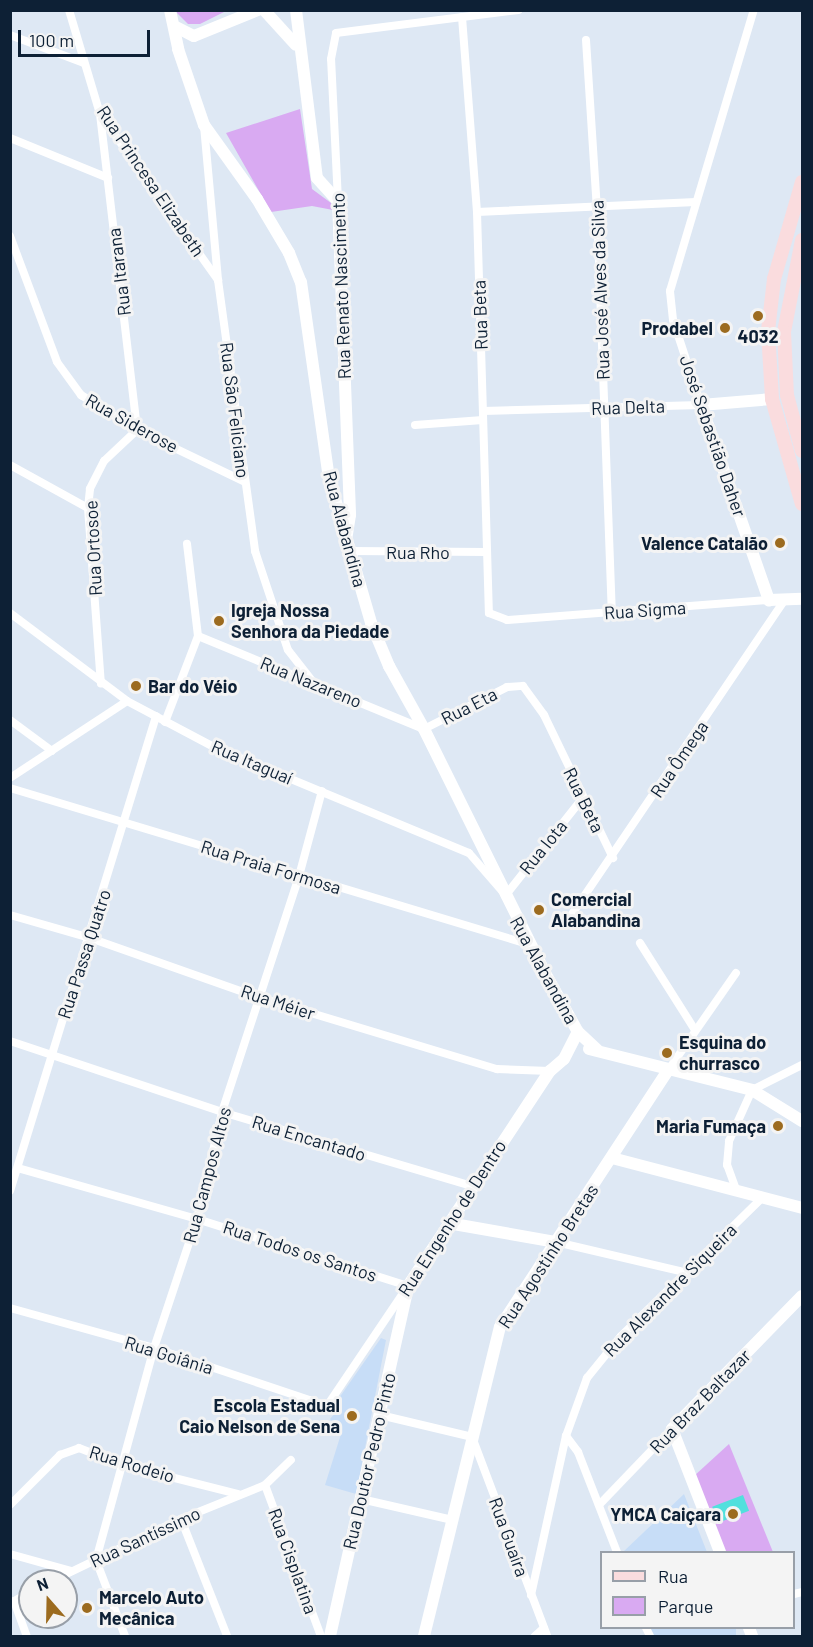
<!DOCTYPE html>
<html>
<head>
<meta charset="utf-8">
<style>
	body { margin:0 }
	#map { position:relative; width:813px; height:1647px; overflow:hidden; background:#dee8f4; font-family:Barlow,sans-serif }
	div>[style] { position:absolute }
	[style*='--x'] { left:calc(var(--x)*1px); top:calc(var(--y)*1px); width:calc(var(--w)*1px); rotate:calc(var(--a)*1deg) }
	.built>* { inset:0; background:#c7ddf7; transform-origin:0 0 }
	.green>* { inset:0; background:#d9aaf2 }
	.water>* { inset:0; background:#51e0dd; transform-origin:0 0 }
	.street>* { height:8px; margin:-4px; padding:0 4px; transform-origin:4px; border-radius:4px; background:#fff }
	.secondary>* { height:12px; margin:-6px; padding:0 6px; transform-origin:6px; border-radius:6px; background:#fff }
	.primary>* { height:14px; margin:-7px; padding:0 7px; transform-origin:7px; border-radius:7px; background:#fadcde }
	.dots>* { width:16px; height:16px; translate:-50% -50%; box-sizing:border-box; border:3px solid #f4f4f4; border-radius:50% }
	span { translate:-50% -50%; white-space:nowrap; text-align:center; line-height:1.15; -webkit-text-stroke:6px #f4f4f4; paint-order:stroke }
	.street-label { font-size:18px; color:#0d2035 }
	.poi-label { font-size:18px; color:#0d2035; font-weight:700 }
	.right { translate:-100% -50%; text-align:right }
	.left { translate:0 -50%; text-align:left }
	.frame { position:absolute; inset:0; border:12px solid #0d2035; pointer-events:none }
	.legend { position:absolute; left:600px; top:1551px; width:195px; height:78px; box-sizing:border-box; background:#f4f4f4; border:2px solid #989fa8; margin:0; padding:8px 10px; list-style:none; font-size:18px; color:#0d2035 }
	.legend li { display:flex; align-items:center; gap:12px; height:30px }
	.legend b { width:30px; border:2px solid #989fa8 }
	.north { position:absolute; left:18px; top:1569px; width:60px; height:60px; box-sizing:border-box; background:#f4f4f4; border:2px solid #989fa8; border-radius:50%; rotate:340deg; font-size:16px; font-weight:700; line-height:24px; text-align:center; color:#0d2035 }
	.north::after { content:''; display:block; margin:auto; width:21px; height:27px; background:#9c6b1f; clip-path:polygon(50% 0,100% 100%,50% 72%,0 100%) }
	.scale { position:absolute; left:18px; top:30px; width:132px; height:27px; box-sizing:border-box; border:3px solid #0d2035; border-top:0; padding-left:8px; font-size:18px; line-height:21px; white-space:nowrap; color:#0d2035; -webkit-text-stroke:4px #f4f4f4; paint-order:stroke }
</style>
</head>
<body>
<div id="map">
	<div class="built">
		<div style="clip-path:polygon(381px 1338px,386px 1340px,356px 1494px,325px 1485px,341px 1434px,330px 1419px,336px 1412px,332px 1408px)"></div>
		<div style="clip-path:polygon(684px 1494px,707px 1552px,623px 1552px)"></div>
		<div style="left:651px;top:1628px;width:85px;height:9px"></div>
	</div>
	<div class="green">
		<div style="clip-path:polygon(175px 11px,226px 11px,200px 24px,188px 24px)"></div>
		<div style="clip-path:polygon(300px 109px,312px 189px,331px 203px,333px 210px,312px 206px,271px 212px,226px 133px)"></div>
		<div style="clip-path:polygon(729px 1444px,773px 1552px,724px 1552px,694px 1476px)"></div>
	</div>
	<div class="water">
		<div style="left:743px;top:1495px;width:17px;height:33px;rotate:69deg"></div>
	</div>
	<div class="street">
		<div style="--x:69;--y:10;--w:109;--a:73.4"></div>
		<div style="--x:100;--y:114;--w:204;--a:54.6"></div>
		<div style="--x:462;--y:17;--w:196;--a:85.6"></div>
		<div style="--x:477;--y:212;--w:401;--a:88.3"></div>
		<div style="--x:489;--y:613;--w:19;--a:21"></div>
		<div style="--x:507;--y:620;--w:263;--a:-4.4"></div>
		<div style="--x:10;--y:35;--w:79;--a:20.7"></div>
		<div style="--x:586;--y:40;--w:168;--a:86.3"></div>
		<div style="--x:597;--y:208;--w:404;--a:87.9"></div>
		<div style="--x:100;--y:114;--w:318;--a:83.3"></div>
		<div style="--x:137;--y:430;--w:45;--a:136.8"></div>
		<div style="--x:104;--y:461;--w:31;--a:117"></div>
		<div style="--x:90;--y:489;--w:19;--a:96"></div>
		<div style="--x:88;--y:508;--w:176;--a:85.8"></div>
		<div style="--x:204;--y:126;--w:155;--a:84.8"></div>
		<div style="--x:218;--y:280;--w:274;--a:82.2"></div>
		<div style="--x:255;--y:551;--w:104;--a:71.6"></div>
		<div style="--x:288;--y:650;--w:41;--a:52"></div>
		<div style="--x:10;--y:138;--w:106;--a:22.2"></div>
		<div style="--x:338;--y:201;--w:142;--a:-92.8"></div>
		<div style="--x:331;--y:59;--w:26;--a:-79"></div>
		<div style="--x:336;--y:33;--w:184;--a:-7.2"></div>
		<div style="--x:477;--y:212;--w:219;--a:-2.6"></div>
		<div style="--x:10;--y:236;--w:134;--a:69.5"></div>
		<div style="--x:57;--y:362;--w:41;--a:54"></div>
		<div style="--x:81;--y:395;--w:66;--a:32"></div>
		<div style="--x:137;--y:430;--w:118;--a:25.7"></div>
		<div style="--x:483;--y:411;--w:218;--a:-1.6"></div>
		<div style="--x:701;--y:405;--w:89;--a:-108.2"></div>
		<div style="--x:673;--y:320;--w:29;--a:-96"></div>
		<div style="--x:670;--y:291;--w:293;--a:-73.4"></div>
		<div style="--x:415;--y:425;--w:68;--a:-4.2"></div>
		<div style="--x:10;--y:465;--w:89;--a:28.9"></div>
		<div style="--x:350;--y:551;--w:137;--a:0.4"></div>
		<div style="--x:10;--y:613;--w:146;--a:36.9"></div>
		<div style="--x:127;--y:701;--w:98;--a:27.9"></div>
		<div style="--x:214;--y:747;--w:276;--a:22.6"></div>
		<div style="--x:469;--y:853;--w:50;--a:49"></div>
		<div style="--x:198;--y:636;--w:244;--a:22.4"></div>
		<div style="--x:424;--y:729;--w:93;--a:-26.8"></div>
		<div style="--x:507;--y:687;--w:16;--a:-4"></div>
		<div style="--x:523;--y:686;--w:36;--a:54"></div>
		<div style="--x:544;--y:715;--w:159;--a:64.2"></div>
		<div style="--x:10;--y:720;--w:52;--a:36.4"></div>
		<div style="--x:165;--y:722;--w:92;--a:-69"></div>
		<div style="--x:198;--y:636;--w:93;--a:-96.8"></div>
		<div style="--x:10;--y:778;--w:140;--a:-33.3"></div>
		<div style="--x:10;--y:788;--w:544;--a:16.77"></div>
		<div style="--x:505;--y:896;--w:124;--a:-51.6"></div>
		<div style="--x:10;--y:915;--w:83;--a:16"></div>
		<div style="--x:90;--y:938;--w:178;--a:19.4"></div>
		<div style="--x:258;--y:997;--w:250;--a:16.8"></div>
		<div style="--x:497;--y:1069;--w:53;--a:2.2"></div>
		<div style="--x:570;--y:917;--w:384;--a:-55.9"></div>
		<div style="--x:640;--y:943;--w:103;--a:57.7"></div>
		<div style="--x:10;--y:1041;--w:224;--a:18.5"></div>
		<div style="--x:222;--y:1112;--w:261;--a:16.5"></div>
		<div style="--x:669;--y:1069;--w:117;--a:-55.1"></div>
		<div style="--x:10;--y:1191;--w:497;--a:-72.9"></div>
		<div style="--x:737;--y:1192;--w:29;--a:-110"></div>
		<div style="--x:727;--y:1165;--w:24;--a:-85"></div>
		<div style="--x:729;--y:1141;--w:56;--a:-65.7"></div>
		<div style="--x:752;--y:1090;--w:56;--a:-26.6"></div>
		<div style="--x:556;--y:1242;--w:131;--a:13.2"></div>
		<div style="--x:10;--y:1308;--w:149;--a:15.5"></div>
		<div style="--x:154;--y:1348;--w:182;--a:18.5"></div>
		<div style="--x:327;--y:1406;--w:145;--a:-56"></div>
		<div style="--x:408;--y:1286;--w:221;--a:-162.4"></div>
		<div style="--x:197;--y:1219;--w:186;--a:-164.1"></div>
		<div style="--x:380;--y:1415;--w:95;--a:13.4"></div>
		<div style="--x:472;--y:1437;--w:213;--a:69.3"></div>
		<div style="--x:566;--y:1436;--w:20;--a:53"></div>
		<div style="--x:578;--y:1452;--w:107;--a:68.7"></div>
		<div style="--x:265;--y:1485;--w:161;--a:69.7"></div>
		<div style="--x:361;--y:1499;--w:94;--a:12.9"></div>
		<div style="--x:10;--y:1505;--w:71;--a:-45"></div>
		<div style="--x:60;--y:1455;--w:20;--a:-20"></div>
		<div style="--x:79;--y:1448;--w:47;--a:21.1"></div>
		<div style="--x:123;--y:1465;--w:119;--a:14.2"></div>
		<div style="--x:599;--y:1505;--w:105;--a:-46.2"></div>
		<div style="--x:181;--y:1519;--w:126;--a:68.5"></div>
		<div style="--x:10;--y:1554;--w:63;--a:15.6"></div>
		<div style="--x:52;--y:1581;--w:143;--a:-25.7"></div>
		<div style="--x:181;--y:1519;--w:91;--a:-22"></div>
		<div style="--x:265;--y:1485;--w:36;--a:-44"></div>
		<div style="--x:794;--y:1594;--w:8;--a:-14"></div>
		<div style="--x:531;--y:1595;--w:163;--a:-77.6"></div>
		<div style="--x:566;--y:1436;--w:62;--a:-70.1"></div>
		<div style="--x:587;--y:1378;--w:54;--a:-51"></div>
		<div style="--x:621;--y:1336;--w:196;--a:-44.4"></div>
		<div style="--x:14;--y:1601;--w:37;--a:70"></div>
		<div style="--x:11;--y:1603;--w:22;--a:-30"></div>
		<div style="--x:646;--y:1628;--w:9;--a:63"></div>
		<div style="--x:125;--y:1636;--w:81;--a:-110.9"></div>
		<div style="--x:96;--y:1560;--w:220;--a:-74.7"></div>
		<div style="--x:154;--y:1348;--w:136;--a:-71.6"></div>
		<div style="--x:197;--y:1219;--w:110;--a:-76.8"></div>
		<div style="--x:222;--y:1112;--w:248;--a:-71.9"></div>
		<div style="--x:299;--y:876;--w:88;--a:-74.9"></div>
		<div style="--x:535;--y:1636;--w:12;--a:-42"></div>
	</div>
	<div class="secondary">
		<div style="--x:170;--y:10;--w:40;--a:78"></div>
		<div style="--x:178;--y:49;--w:80;--a:71.1"></div>
		<div style="--x:204;--y:125;--w:91;--a:54.4"></div>
		<div style="--x:257;--y:199;--w:63;--a:59.3"></div>
		<div style="--x:289;--y:253;--w:31;--a:68"></div>
		<div style="--x:301;--y:282;--w:198;--a:81.9"></div>
		<div style="--x:329;--y:478;--w:151;--a:73.8"></div>
		<div style="--x:371;--y:623;--w:47;--a:67.3"></div>
		<div style="--x:389;--y:666;--w:72;--a:60.9"></div>
		<div style="--x:424;--y:729;--w:272;--a:63.6"></div>
		<div style="--x:545;--y:973;--w:68;--a:60.8"></div>
		<div style="--x:578;--y:1032;--w:26;--a:43"></div>
		<div style="--x:264;--y:10;--w:47;--a:47.6"></div>
		<div style="--x:296;--y:10;--w:169;--a:82.9"></div>
		<div style="--x:317;--y:178;--w:31;--a:48"></div>
		<div style="--x:338;--y:201;--w:314;--a:87.8"></div>
		<div style="--x:350;--y:515;--w:20;--a:99"></div>
		<div style="--x:176;--y:27;--w:20;--a:27"></div>
		<div style="--x:194;--y:36;--w:69;--a:-22.1"></div>
		<div style="--x:772;--y:399;--w:71;--a:175.2"></div>
		<div style="--x:701;--y:405;--w:207;--a:70.8"></div>
		<div style="--x:769;--y:600;--w:33;--a:-2"></div>
		<div style="--x:589;--y:1049;--w:168;--a:14.1"></div>
		<div style="--x:752;--y:1090;--w:59;--a:31.8"></div>
		<div style="--x:612;--y:1158;--w:196;--a:14.7"></div>
		<div style="--x:448;--y:1223;--w:110;--a:10"></div>
		<div style="--x:720;--y:1552;--w:132;--a:-111.3"></div>
		<div style="--x:672;--y:1429;--w:186;--a:-45.7"></div>
		<div style="--x:749;--y:1628;--w:9;--a:69"></div>
		<div style="--x:330;--y:1636;--w:359;--a:-77.4"></div>
		<div style="--x:408;--y:1286;--w:258;--a:-56.6"></div>
		<div style="--x:550;--y:1071;--w:18;--a:-41"></div>
		<div style="--x:564;--y:1059;--w:30;--a:-63"></div>
		<div style="--x:424;--y:1636;--w:318;--a:-76.2"></div>
		<div style="--x:500;--y:1327;--w:308;--a:-56.8"></div>
	</div>
	<div class="primary">
		<div style="--x:802;--y:182;--w:101;--a:106.1"></div>
		<div style="--x:774;--y:279;--w:52;--a:96.6"></div>
		<div style="--x:768;--y:331;--w:68;--a:86.6"></div>
		<div style="--x:772;--y:399;--w:109;--a:74.1"></div>
		<div style="--x:802;--y:240;--w:94;--a:101.1"></div>
		<div style="--x:784;--y:332;--w:63;--a:87.3"></div>
		<div style="--x:787;--y:395;--w:58;--a:75"></div>
	</div>
	<div class="dots">
		<div style="left:758px;top:316px;background:#9c6b1f"></div>
		<div style="left:725px;top:328px;background:#9c6b1f"></div>
		<div style="left:780px;top:543px;background:#9c6b1f"></div>
		<div style="left:219px;top:621px;background:#9c6b1f"></div>
		<div style="left:136px;top:686px;background:#9c6b1f"></div>
		<div style="left:539px;top:910px;background:#9c6b1f"></div>
		<div style="left:667px;top:1053px;background:#9c6b1f"></div>
		<div style="left:778px;top:1126px;background:#9c6b1f"></div>
		<div style="left:352px;top:1416px;background:#9c6b1f"></div>
		<div style="left:733px;top:1514px;background:#9c6b1f"></div>
		<div style="left:87px;top:1608px;background:#9c6b1f"></div>
	</div>
	<div class="street-label">
		<span style="left:151px;top:181px;rotate:56deg">Rua Princesa Elizabeth</span>
		<span style="left:119px;top:272px;rotate:-97deg">Rua Itarana</span>
		<span style="left:341px;top:286px;rotate:-92deg">Rua Renato Nascimento</span>
		<span style="left:600px;top:290px;rotate:-92deg">Rua José Alves da Silva</span>
		<span style="left:480px;top:315px;rotate:-92deg">Rua Beta</span>
		<span style="left:628px;top:407px;rotate:-2deg">Rua Delta</span>
		<span style="left:235px;top:410px;rotate:83deg">Rua São Feliciano</span>
		<span style="left:132px;top:423px;rotate:29deg">Rua Siderose</span>
		<span style="left:713px;top:436px;rotate:71deg">José Sebastião Daher</span>
		<span style="left:345px;top:529px;rotate:75deg">Rua Alabandina</span>
		<span style="left:93px;top:548px;rotate:-93deg">Rua Ortosoe</span>
		<span style="left:418px;top:552px">Rua Rho</span>
		<span style="left:645px;top:610px;rotate:-4deg">Rua Sigma</span>
		<span style="left:311px;top:682px;rotate:22deg">Rua Nazareno</span>
		<span style="left:469px;top:706px;rotate:-27deg">Rua Eta</span>
		<span style="left:679px;top:759px;rotate:-56deg">Rua Ômega</span>
		<span style="left:252px;top:762px;rotate:23deg">Rua Itaguaí</span>
		<span style="left:584px;top:800px;rotate:64deg">Rua Beta</span>
		<span style="left:543px;top:847px;rotate:-51deg">Rua Iota</span>
		<span style="left:271px;top:867px;rotate:17deg">Rua Praia Formosa</span>
		<span style="left:84px;top:954px;rotate:-72deg">Rua Passa Quatro</span>
		<span style="left:544px;top:970px;rotate:61deg">Rua Alabandina</span>
		<span style="left:278px;top:1002px;rotate:18deg">Rua Méier</span>
		<span style="left:309px;top:1138px;rotate:17deg">Rua Encantado</span>
		<span style="left:207px;top:1175px;rotate:-75deg">Rua Campos Altos</span>
		<span style="left:452px;top:1218px;rotate:-57deg">Rua Engenho de Dentro</span>
		<span style="left:300px;top:1251px;rotate:18deg">Rua Todos os Santos</span>
		<span style="left:548px;top:1256px;rotate:-57deg">Rua Agostinho Bretas</span>
		<span style="left:670px;top:1290px;rotate:-45deg">Rua Alexandre Siqueira</span>
		<span style="left:169px;top:1355px;rotate:17deg">Rua Goiânia</span>
		<span style="left:700px;top:1401px;rotate:-46deg">Rua Braz Baltazar</span>
		<span style="left:369px;top:1461px;rotate:-77deg">Rua Doutor Pedro Pinto</span>
		<span style="left:132px;top:1464px;rotate:17deg">Rua Rodeio</span>
		<span style="left:145px;top:1537px;rotate:-25deg">Rua Santíssimo</span>
		<span style="left:509px;top:1537px;rotate:70deg">Rua Guaíra</span>
		<span style="left:293px;top:1561px;rotate:70deg">Rua Cisplatina</span>
	</div>
	<div class="poi-label">
		<span class="right" style="left:713px;top:328px">Prodabel</span>
		<span style="left:758px;top:336px">4032</span>
		<span class="right" style="left:768px;top:543px">Valence Catalão</span>
		<span class="left" style="left:231px;top:621px">Igreja Nossa<br>Senhora da Piedade</span>
		<span class="left" style="left:148px;top:686px">Bar do Véio</span>
		<span class="left" style="left:551px;top:910px">Comercial<br>Alabandina</span>
		<span class="left" style="left:679px;top:1053px">Esquina do<br>churrasco</span>
		<span class="right" style="left:766px;top:1126px">Maria Fumaça</span>
		<span class="right" style="left:340px;top:1416px">Escola Estadual<br>Caio Nelson de Sena</span>
		<span class="right" style="left:721px;top:1514px">YMCA Caiçara</span>
		<span class="left" style="left:99px;top:1608px">Marcelo Auto<br>Mecânica</span>
	</div>
	<div class="frame"></div>
	<ul class="legend">
	<li><b style="height:8px;background:#fadcde"></b>Rua</li>
	<li><b style="height:16px;background:#d9aaf2"></b>Parque</li>
	</ul>
	<div class="north">N</div>
	<div class="scale">100 m</div>
</div>
</body>
</html>
